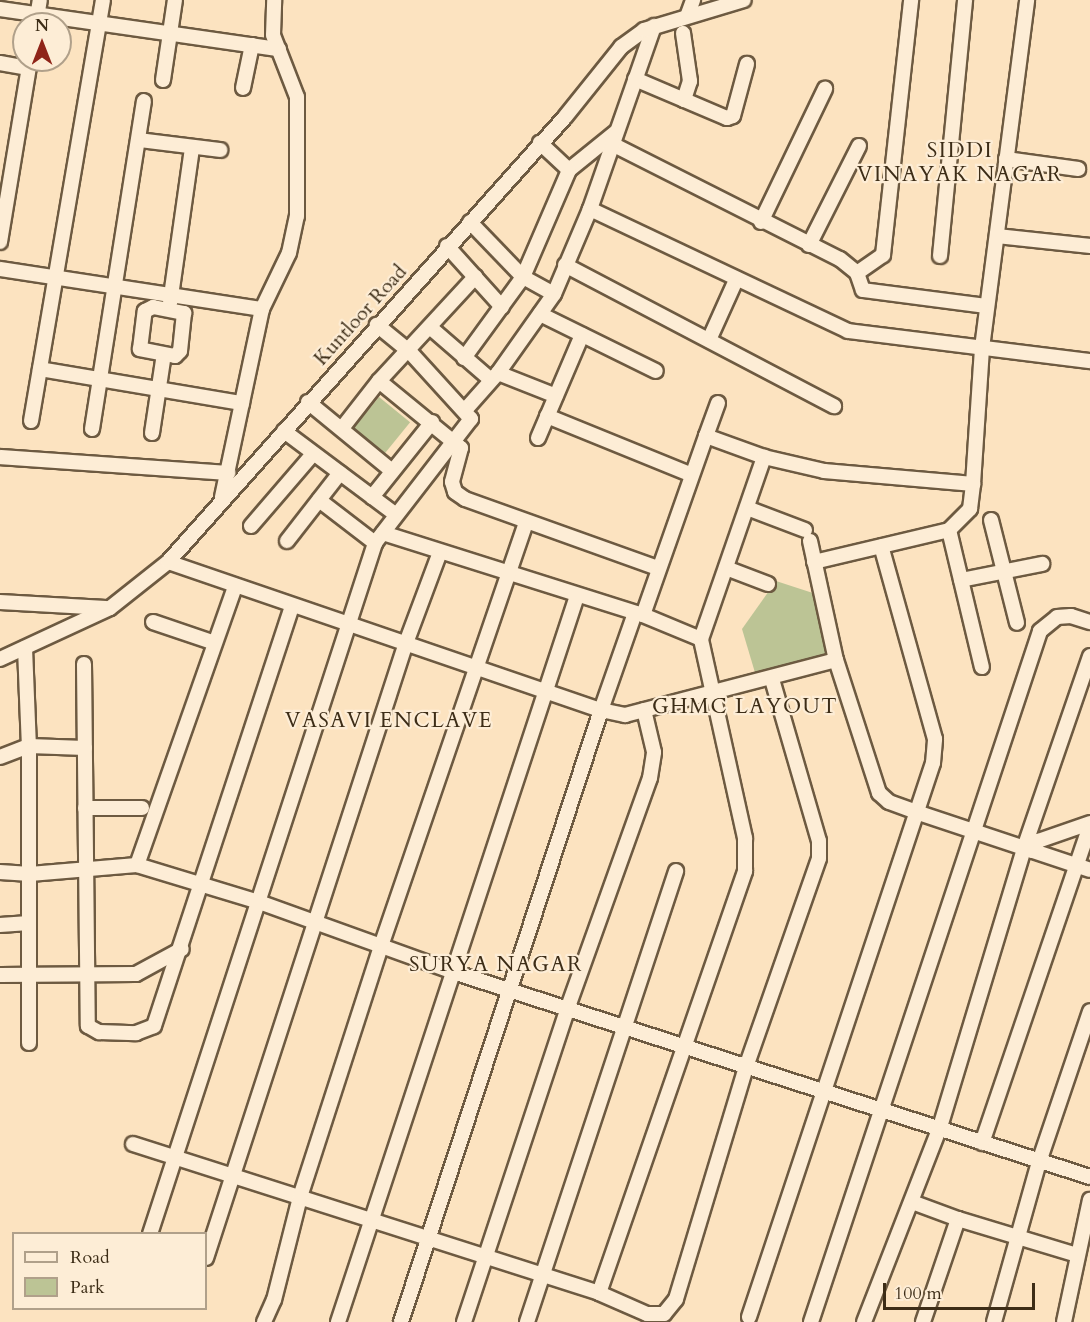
<!DOCTYPE html>
<html>
<head>
<meta charset="utf-8">
<style>
	body { margin:0 }
	#map { position:relative; width:1090px; height:1322px; overflow:hidden; background:#fce3c0; font-family:Cardo,serif }
	div>[style] { position:absolute }
	[style*='--x'] { left:calc(var(--x)*1px); top:calc(var(--y)*1px); width:calc(var(--w)*1px); rotate:calc(var(--a)*1deg) }
	.green>* { inset:0; background:#bcc495; transform-origin:0 0 }
	.roads { filter:drop-shadow(2px 0 #6d5a41) drop-shadow(-2px 0 #6d5a41) drop-shadow(0 2px #6d5a41) drop-shadow(0 -2px #6d5a41) }
	.minor>* { height:14px; margin:-7px; padding:0 7px; transform-origin:7px; border-radius:7px; background:#fdedd6 }
	span { translate:-50% -50%; white-space:nowrap; text-align:center; line-height:1.15; -webkit-text-stroke:4.5px #fdedd6; paint-order:stroke }
	.street-label { font-size:20px; color:#3d2d17 }
	.neighbourhood-label { font-size:21px; color:#3d2d17; letter-spacing:1.5px }
	.legend { position:absolute; left:12px; top:1232px; width:195px; height:78px; box-sizing:border-box; background:#fdedd6; border:2px solid #b0a08a; margin:0; padding:8px 10px; list-style:none; font-size:18px; color:#3d2d17 }
	.legend li { display:flex; align-items:center; gap:12px; height:30px }
	.legend b { width:30px; border:2px solid #b0a08a }
	.north { position:absolute; left:12px; top:12px; width:60px; height:60px; box-sizing:border-box; background:#fdedd6; border:2px solid #b0a08a; border-radius:50%; rotate:0deg; font-size:16px; font-weight:700; line-height:24px; text-align:center; color:#3d2d17 }
	.north::after { content:''; display:block; margin:auto; width:21px; height:27px; background:#8f2418; clip-path:polygon(50% 0,100% 100%,50% 72%,0 100%) }
	.scale { position:absolute; left:883px; top:1283px; width:152px; height:27px; box-sizing:border-box; border:3px solid #3d2d17; border-top:0; padding-left:8px; font-size:18px; line-height:21px; white-space:nowrap; color:#3d2d17; -webkit-text-stroke:4px #fdedd6; paint-order:stroke }
</style>
</head>
<body>
<div id="map">
	<div class="green">
		<div style="left:379px;top:397px;width:40px;height:40px;rotate:39deg"></div>
		<div style="clip-path:polygon(776px 581px,822px 596px,830px 657px,756px 676px,742px 629px)"></div>
	</div>
	<div class="roads">
		<div class="minor">
			<div style="--x:0;--y:9;--w:282;--a:8.2"></div>
			<div style="--x:688;--y:14;--w:15;--a:-70"></div>
			<div style="--x:36;--y:24;--w:24;--a:-81"></div>
			<div style="--x:683;--y:33;--w:49;--a:81.7"></div>
			<div style="--x:690;--y:81;--w:20;--a:108"></div>
			<div style="--x:0;--y:63;--w:29;--a:10"></div>
			<div style="--x:635;--y:79;--w:100;--a:23"></div>
			<div style="--x:727;--y:118;--w:6;--a:-18"></div>
			<div style="--x:733;--y:116;--w:54;--a:-74.9"></div>
			<div style="--x:163;--y:80;--w:81;--a:-81.5"></div>
			<div style="--x:243;--y:88;--w:44;--a:-78.2"></div>
			<div style="--x:139;--y:140;--w:82;--a:7"></div>
			<div style="--x:612;--y:144;--w:255;--a:26.8"></div>
			<div style="--x:840;--y:259;--w:22;--a:39"></div>
			<div style="--x:857;--y:273;--w:18;--a:71"></div>
			<div style="--x:863;--y:290;--w:125;--a:7.4"></div>
			<div style="--x:1006;--y:159;--w:73;--a:7.9"></div>
			<div style="--x:569;--y:170;--w:60;--a:-39"></div>
			<div style="--x:590;--y:209;--w:285;--a:25.3"></div>
			<div style="--x:848;--y:331;--w:244;--a:7.1"></div>
			<div style="--x:470;--y:222;--w:76;--a:46.1"></div>
			<div style="--x:523;--y:277;--w:35;--a:29"></div>
			<div style="--x:761;--y:222;--w:148;--a:-64.3"></div>
			<div style="--x:997;--y:236;--w:94;--a:6.1"></div>
			<div style="--x:0;--y:242;--w:184;--a:-80.6"></div>
			<div style="--x:809;--y:245;--w:111;--a:-63.2"></div>
			<div style="--x:447;--y:246;--w:82;--a:48"></div>
			<div style="--x:940;--y:256;--w:257;--a:-84.4"></div>
			<div style="--x:565;--y:265;--w:304;--a:27.7"></div>
			<div style="--x:0;--y:269;--w:265;--a:8.7"></div>
			<div style="--x:857;--y:273;--w:32;--a:-35"></div>
			<div style="--x:883;--y:255;--w:257;--a:-83.7"></div>
			<div style="--x:170;--y:303;--w:157;--a:-81.9"></div>
			<div style="--x:153;--y:307;--w:32;--a:11"></div>
			<div style="--x:184;--y:313;--w:38;--a:96"></div>
			<div style="--x:180;--y:351;--w:7;--a:135"></div>
			<div style="--x:175;--y:356;--w:36;--a:-169"></div>
			<div style="--x:140;--y:349;--w:38;--a:-83"></div>
			<div style="--x:145;--y:311;--w:9;--a:-27"></div>
			<div style="--x:540;--y:314;--w:129;--a:26.2"></div>
			<div style="--x:431;--y:328;--w:79;--a:40.9"></div>
			<div style="--x:709;--y:340;--w:66;--a:-65.8"></div>
			<div style="--x:464;--y:358;--w:100;--a:-53.9"></div>
			<div style="--x:523;--y:277;--w:116;--a:-66.7"></div>
			<div style="--x:569;--y:170;--w:40;--a:-137"></div>
			<div style="--x:40;--y:369;--w:205;--a:9.6"></div>
			<div style="--x:498;--y:373;--w:62;--a:21.6"></div>
			<div style="--x:379;--y:381;--w:106;--a:39.3"></div>
			<div style="--x:461;--y:448;--w:35;--a:105"></div>
			<div style="--x:452;--y:482;--w:10;--a:73"></div>
			<div style="--x:455;--y:492;--w:12;--a:35"></div>
			<div style="--x:465;--y:499;--w:205;--a:19.7"></div>
			<div style="--x:308;--y:402;--w:109;--a:39.4"></div>
			<div style="--x:466;--y:409;--w:48;--a:-48.4"></div>
			<div style="--x:498;--y:373;--w:97;--a:-54.7"></div>
			<div style="--x:554;--y:294;--w:92;--a:-67"></div>
			<div style="--x:590;--y:209;--w:194;--a:-70.7"></div>
			<div style="--x:547;--y:416;--w:154;--a:22.1"></div>
			<div style="--x:31;--y:421;--w:427;--a:-80.3"></div>
			<div style="--x:343;--y:427;--w:58;--a:-52"></div>
			<div style="--x:379;--y:381;--w:142;--a:-47.3"></div>
			<div style="--x:92;--y:429;--w:332;--a:-81"></div>
			<div style="--x:284;--y:431;--w:139;--a:36.8"></div>
			<div style="--x:152;--y:433;--w:74;--a:-81.4"></div>
			<div style="--x:706;--y:436;--w:35;--a:-70"></div>
			<div style="--x:538;--y:438;--w:112;--a:-66.9"></div>
			<div style="--x:0;--y:457;--w:229;--a:4"></div>
			<div style="--x:222;--y:497;--w:192;--a:-78"></div>
			<div style="--x:262;--y:309;--w:62;--a:-64.3"></div>
			<div style="--x:289;--y:253;--w:38;--a:-78"></div>
			<div style="--x:297;--y:216;--w:119;--a:-90"></div>
			<div style="--x:297;--y:97;--w:66;--a:-111.2"></div>
			<div style="--x:273;--y:35;--w:35;--a:-88"></div>
			<div style="--x:372;--y:497;--w:96;--a:-51.3"></div>
			<div style="--x:319;--y:500;--w:71;--a:37.5"></div>
			<div style="--x:747;--y:508;--w:62;--a:20.8"></div>
			<div style="--x:991;--y:520;--w:106;--a:75.8"></div>
			<div style="--x:251;--y:526;--w:95;--a:-49.3"></div>
			<div style="--x:949;--y:530;--w:141;--a:76.5"></div>
			<div style="--x:383;--y:533;--w:273;--a:17.5"></div>
			<div style="--x:643;--y:615;--w:190;--a:-70.6"></div>
			<div style="--x:706;--y:436;--w:62;--a:19.9"></div>
			<div style="--x:764;--y:457;--w:62;--a:13.1"></div>
			<div style="--x:824;--y:471;--w:150;--a:5"></div>
			<div style="--x:973;--y:484;--w:136;--a:-86.2"></div>
			<div style="--x:982;--y:348;--w:351;--a:-82.6"></div>
			<div style="--x:287;--y:541;--w:86;--a:-52.1"></div>
			<div style="--x:810;--y:541;--w:122;--a:77.7"></div>
			<div style="--x:836;--y:660;--w:140;--a:72.1"></div>
			<div style="--x:879;--y:793;--w:13;--a:42"></div>
			<div style="--x:889;--y:802;--w:29;--a:20"></div>
			<div style="--x:916;--y:812;--w:183;--a:18.4"></div>
			<div style="--x:168;--y:562;--w:458;--a:18.9"></div>
			<div style="--x:601;--y:710;--w:644;--a:108.1"></div>
			<div style="--x:814;--y:562;--w:139;--a:-13.3"></div>
			<div style="--x:949;--y:530;--w:30;--a:-45"></div>
			<div style="--x:970;--y:509;--w:25;--a:-83"></div>
			<div style="--x:726;--y:568;--w:45;--a:20.9"></div>
			<div style="--x:961;--y:580;--w:83;--a:-11.2"></div>
			<div style="--x:0;--y:602;--w:106;--a:3.2"></div>
			<div style="--x:635;--y:613;--w:103;--a:109.3"></div>
			<div style="--x:601;--y:710;--w:25;--a:12"></div>
			<div style="--x:625;--y:715;--w:218;--a:-14.6"></div>
			<div style="--x:643;--y:615;--w:63;--a:22.5"></div>
			<div style="--x:701;--y:639;--w:193;--a:-70.9"></div>
			<div style="--x:153;--y:622;--w:65;--a:18.7"></div>
			<div style="--x:25;--y:648;--w:98;--a:87.7"></div>
			<div style="--x:29;--y:746;--w:297;--a:90"></div>
			<div style="--x:0;--y:659;--w:121;--a:-24.9"></div>
			<div style="--x:110;--y:608;--w:74;--a:-38.4"></div>
			<div style="--x:168;--y:562;--w:596;--a:-48.26"></div>
			<div style="--x:565;--y:117;--w:90;--a:-51.3"></div>
			<div style="--x:621;--y:47;--w:29;--a:-36"></div>
			<div style="--x:644;--y:30;--w:104;--a:-16.7"></div>
			<div style="--x:84;--y:664;--w:362;--a:89.4"></div>
			<div style="--x:88;--y:1026;--w:13;--a:29"></div>
			<div style="--x:99;--y:1032;--w:37;--a:2"></div>
			<div style="--x:136;--y:1033;--w:19;--a:-21"></div>
			<div style="--x:154;--y:1026;--w:442;--a:-71.8"></div>
			<div style="--x:0;--y:757;--w:31;--a:-21"></div>
			<div style="--x:29;--y:746;--w:56;--a:2"></div>
			<div style="--x:85;--y:808;--w:57;--a:0"></div>
			<div style="--x:1032;--y:851;--w:12;--a:-59"></div>
			<div style="--x:1038;--y:841;--w:55;--a:-19.1"></div>
			<div style="--x:137;--y:865;--w:296;--a:-70.6"></div>
			<div style="--x:0;--y:872;--w:30;--a:4"></div>
			<div style="--x:30;--y:874;--w:107;--a:-4.8"></div>
			<div style="--x:137;--y:865;--w:127;--a:16.9"></div>
			<div style="--x:259;--y:902;--w:206;--a:19.8"></div>
			<div style="--x:453;--y:972;--w:669;--a:17.84"></div>
			<div style="--x:0;--y:925;--w:29;--a:-4"></div>
			<div style="--x:0;--y:975;--w:136;--a:-0.4"></div>
			<div style="--x:136;--y:974;--w:52;--a:-28.5"></div>
			<div style="--x:982;--y:1143;--w:335;--a:-71.2"></div>
			<div style="--x:133;--y:1144;--w:489;--a:17.7"></div>
			<div style="--x:599;--y:1293;--w:52;--a:23.6"></div>
			<div style="--x:647;--y:1314;--w:17;--a:0"></div>
			<div style="--x:664;--y:1314;--w:19;--a:-51"></div>
			<div style="--x:676;--y:1299;--w:242;--a:-73.2"></div>
			<div style="--x:746;--y:1067;--w:221;--a:-70.7"></div>
			<div style="--x:819;--y:858;--w:17;--a:-90"></div>
			<div style="--x:819;--y:841;--w:169;--a:-106.2"></div>
			<div style="--x:912;--y:1202;--w:49;--a:20.3"></div>
			<div style="--x:958;--y:1219;--w:109;--a:108.8"></div>
			<div style="--x:958;--y:1219;--w:124;--a:16.8"></div>
			<div style="--x:150;--y:1234;--w:727;--a:-71.96"></div>
			<div style="--x:375;--y:543;--w:157;--a:-52.3"></div>
			<div style="--x:471;--y:419;--w:91;--a:-132.3"></div>
			<div style="--x:410;--y:352;--w:43;--a:-140.7"></div>
			<div style="--x:206;--y:1258;--w:647;--a:-71.99"></div>
			<div style="--x:406;--y:643;--w:97;--a:-69.5"></div>
			<div style="--x:599;--y:1293;--w:447;--a:-70.9"></div>
			<div style="--x:745;--y:871;--w:33;--a:-90"></div>
			<div style="--x:745;--y:838;--w:204;--a:-102.5"></div>
			<div style="--x:749;--y:1317;--w:584;--a:-71.63"></div>
			<div style="--x:933;--y:763;--w:24;--a:-85"></div>
			<div style="--x:935;--y:739;--w:200;--a:-105.6"></div>
			<div style="--x:264;--y:1322;--w:24;--a:-66"></div>
			<div style="--x:274;--y:1300;--w:106;--a:-75.8"></div>
			<div style="--x:300;--y:1197;--w:264;--a:-72.1"></div>
			<div style="--x:381;--y:946;--w:448;--a:-71.1"></div>
			<div style="--x:338;--y:1322;--w:764;--a:-71.78"></div>
			<div style="--x:464;--y:1322;--w:332;--a:-71.7"></div>
			<div style="--x:568;--y:1007;--w:243;--a:-70.3"></div>
			<div style="--x:650;--y:778;--w:26;--a:-81"></div>
			<div style="--x:654;--y:752;--w:43;--a:-103.4"></div>
			<div style="--x:527;--y:1322;--w:475;--a:-71.7"></div>
			<div style="--x:811;--y:1322;--w:728;--a:-71.66"></div>
			<div style="--x:1040;--y:631;--w:22;--a:-39"></div>
			<div style="--x:1057;--y:617;--w:14;--a:-4"></div>
			<div style="--x:1071;--y:616;--w:20;--a:18"></div>
			<div style="--x:864;--y:1322;--w:209;--a:-68.7"></div>
			<div style="--x:940;--y:1127;--w:291;--a:-73.2"></div>
			<div style="--x:1024;--y:848;--w:203;--a:-71"></div>
			<div style="--x:994;--y:1322;--w:166;--a:-74.3"></div>
			<div style="--x:1039;--y:1162;--w:159;--a:-71.3"></div>
			<div style="--x:1064;--y:1322;--w:125;--a:-78"></div>
		</div>
	</div>
	<div class="street-label">
		<span style="left:360px;top:315px;rotate:-48deg">Kuntloor Road</span>
	</div>
	<div class="neighbourhood-label">
		<span style="left:960px;top:163px">SIDDI<br>VINAYAK NAGAR</span>
		<span style="left:745px;top:707px">GHMC LAYOUT</span>
		<span style="left:389px;top:721px">VASAVI ENCLAVE</span>
		<span style="left:496px;top:965px">SURYA NAGAR</span>
	</div>
	<ul class="legend">
	<li><b style="height:8px;background:#fdedd6"></b>Road</li>
	<li><b style="height:16px;background:#bcc495"></b>Park</li>
	</ul>
	<div class="north">N</div>
	<div class="scale">100 m</div>
</div>
</body>
</html>
